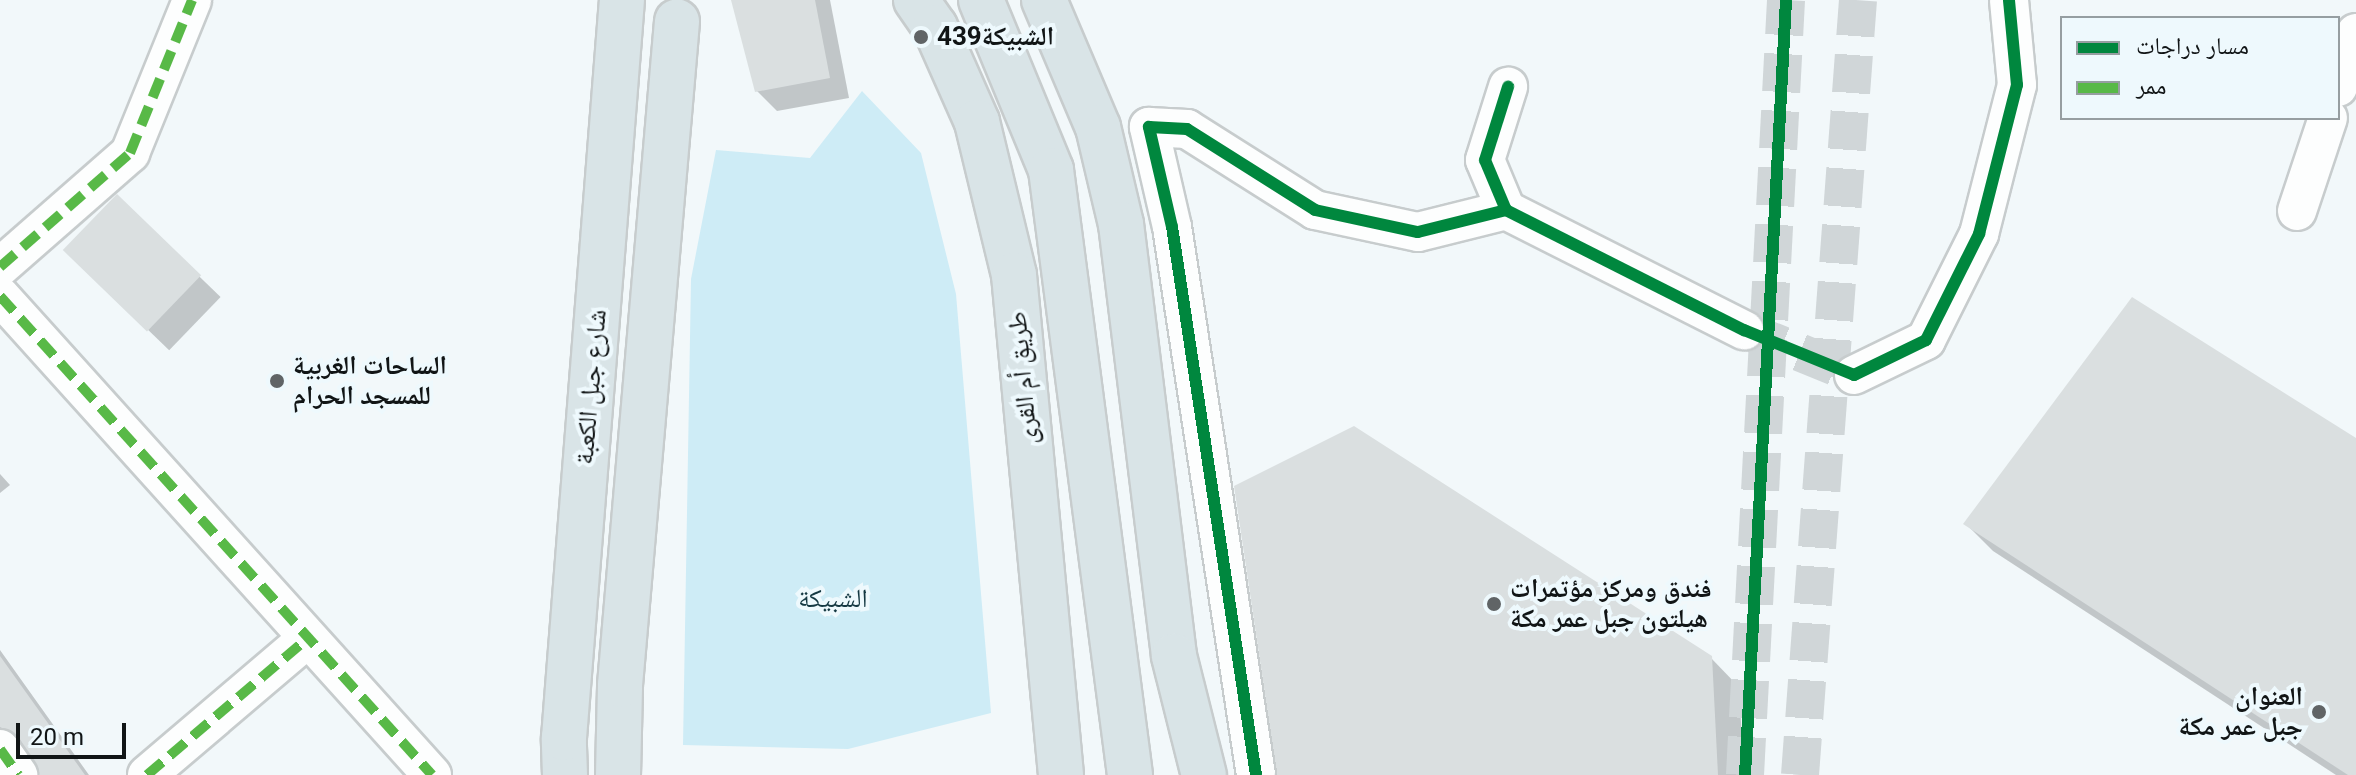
<!DOCTYPE html>
<html>
<head>
<meta charset="utf-8">
<style>
	body { margin:0 }
	#map { position:relative; width:2356px; height:775px; overflow:hidden; background:#f2f8fa; font-family:Roboto,"Noto Naskh Arabic",sans-serif }
	div>[style] { position:absolute }
	[style*='--x'] { left:calc(var(--x)*1px); top:calc(var(--y)*1px); width:calc(var(--w)*1px); rotate:calc(var(--a)*1deg) }
	.green>* { inset:0; background:#ceecf6 }
	.shadow>* { inset:0; background:#0003; transform-origin:0 0 }
	.building>* { inset:0; background:#dadfe0; transform-origin:0 0 }
	.minor-tunnel>* { height:38px; margin-top:-19px; transform-origin:0; background:repeating-linear-gradient(90deg,#d0d6d8 0 38px,transparent 0 57px) }
	.roads { filter:drop-shadow(2px 0 #c7cccd) drop-shadow(-2px 0 #c7cccd) drop-shadow(0 2px #c7cccd) drop-shadow(0 -2px #c7cccd) }
	.minor>* { height:38px; margin:-19px; padding:0 19px; transform-origin:19px; border-radius:19px; background:#fdfefe }
	.highway>* { height:44px; margin:-22px; padding:0 22px; transform-origin:22px; border-radius:22px; background:#d9e4e7 }
	.quiet>* { height:10px; margin-top:-5px; transform-origin:0; background:repeating-linear-gradient(90deg,#58b947 0 20px,transparent 0 30px) }
	.cycleway>* { height:12px; margin:-6px; padding:0 6px; transform-origin:6px; border-radius:6px; background:#00873e }
	.dots>* { width:22px; height:22px; translate:-50% -50%; box-sizing:border-box; border:4px solid #eef9fd; border-radius:50% }
	span { translate:-50% -50%; white-space:nowrap; text-align:center; line-height:1.15; -webkit-text-stroke:8px #eef9fd; paint-order:stroke }
	.poi-label { font-size:26px; color:#111516; font-weight:700 }
	.left { translate:0 -50%; text-align:left }
	.right { translate:-100% -50%; text-align:right }
	.street-label { font-size:26px; color:#111516 }
	.park-label { font-size:26px; color:#143842 }
	.legend { position:absolute; left:2060px; top:16px; width:280px; height:104px; box-sizing:border-box; background:#eef9fd; border:2px solid #969ea1; margin:0; padding:10px 14px; list-style:none; font-size:24px; color:#111516 }
	.legend li { display:flex; align-items:center; gap:16px; height:40px }
	.legend b { width:40px; border:2px solid #969ea1 }
	.scale { position:absolute; left:16px; top:723px; width:110px; height:36px; box-sizing:border-box; border:4px solid #111516; border-top:0; padding-left:10px; font-size:24px; line-height:28px; white-space:nowrap; color:#111516; -webkit-text-stroke:6px #eef9fd; paint-order:stroke }
</style>
</head>
<body>
<div id="map">
	<div class="green">
		<div style="clip-path:polygon(862px 91px,921px 153px,956px 294px,991px 713px,848px 749px,683px 745px,691px 279px,716px 150px,810px 158px)"></div>
	</div>
	<div class="shadow">
		<div style="clip-path:polygon(733px 0,830px 0,849px 98px,777px 111px,757px 91px)"></div>
		<div style="left:117px;top:197px;width:144px;height:74px;rotate:44deg"></div>
		<div style="clip-path:polygon(2356px 440px,2356px 775px,2336px 775px,1993px 551px,1966px 524px)"></div>
		<div style="clip-path:polygon(0 474px,10px 485px,0 493px)"></div>
		<div style="clip-path:polygon(0 650px,89px 775px,42px 775px,29px 751px,19px 746px,0 766px)"></div>
		<div style="clip-path:polygon(1711px 658px,1739px 687px,1744px 775px,1280px 775px)"></div>
	</div>
	<div class="building">
		<div style="clip-path:polygon(731px 0,815px 0,830px 78px,755px 92px)"></div>
		<div style="left:117px;top:194px;width:117px;height:78px;rotate:44deg"></div>
		<div style="clip-path:polygon(2132px 297px,2356px 438px,2356px 775px,2348px 775px,1963px 524px)"></div>
		<div style="clip-path:polygon(1354px 426px,1712px 656px,1718px 775px,1277px 775px,1234px 486px)"></div>
		<div style="clip-path:polygon(0 656px,85px 775px,40px 775px,18px 736px,0 727px)"></div>
	</div>
	<div class="minor-tunnel">
		<div style="--x:1747;--y:331;--w:114;--a:22.1"></div>
		<div style="--x:1745;--y:775;--w:776;--a:-86.97"></div>
		<div style="--x:1800;--y:775;--w:777;--a:-85.72"></div>
	</div>
	<div class="roads">
		<div class="minor">
			<div style="--x:2338;--y:87;--w:57;--a:-71.6"></div>
			<div style="--x:1506;--y:210;--w:267;--a:26.8"></div>
			<div style="--x:2297;--y:211;--w:98;--a:-71.6"></div>
			<div style="--x:0;--y:267;--w:173;--a:-41.2"></div>
			<div style="--x:130;--y:153;--w:165;--a:-67.9"></div>
			<div style="--x:0;--y:296;--w:645;--a:47.95"></div>
			<div style="--x:1854;--y:375;--w:80;--a:-25.9"></div>
			<div style="--x:1926;--y:340;--w:119;--a:-63.4"></div>
			<div style="--x:1979;--y:234;--w:154;--a:-75.7"></div>
			<div style="--x:2017;--y:85;--w:85;--a:-95.4"></div>
			<div style="--x:0;--y:749;--w:32;--a:55"></div>
			<div style="--x:147;--y:775;--w:211;--a:-40.4"></div>
			<div style="--x:1256;--y:775;--w:554;--a:-98.71"></div>
			<div style="--x:1172;--y:227;--w:103;--a:-103"></div>
			<div style="--x:1149;--y:127;--w:38;--a:3"></div>
			<div style="--x:1187;--y:129;--w:151;--a:32.3"></div>
			<div style="--x:1315;--y:210;--w:105;--a:12.1"></div>
			<div style="--x:1418;--y:232;--w:91;--a:-14"></div>
			<div style="--x:1506;--y:210;--w:54;--a:-112.8"></div>
			<div style="--x:1485;--y:160;--w:77;--a:-72.5"></div>
		</div>
		<div class="highway">
			<div style="--x:916;--y:0;--w:33;--a:55"></div>
			<div style="--x:935;--y:27;--w:104;--a:66.1"></div>
			<div style="--x:977;--y:122;--w:157;--a:76.4"></div>
			<div style="--x:1014;--y:275;--w:502;--a:84.63"></div>
			<div style="--x:981;--y:0;--w:184;--a:67.6"></div>
			<div style="--x:1051;--y:170;--w:610;--a:82.56"></div>
			<div style="--x:1044;--y:0;--w:138;--a:67"></div>
			<div style="--x:1098;--y:127;--w:100;--a:76.7"></div>
			<div style="--x:1121;--y:224;--w:435;--a:83"></div>
			<div style="--x:1174;--y:656;--w:123;--a:75.9"></div>
			<div style="--x:565;--y:775;--w:37;--a:-92"></div>
			<div style="--x:564;--y:738;--w:740;--a:-85.51"></div>
			<div style="--x:618;--y:775;--w:90;--a:-88.7"></div>
			<div style="--x:620;--y:685;--w:666;--a:-85.09"></div>
		</div>
	</div>
	<div class="quiet">
		<div style="--x:0;--y:267;--w:173;--a:-41.2"></div>
		<div style="--x:130;--y:153;--w:165;--a:-67.9"></div>
		<div style="--x:0;--y:296;--w:645;--a:47.95"></div>
		<div style="--x:0;--y:749;--w:32;--a:55"></div>
		<div style="--x:147;--y:775;--w:211;--a:-40.4"></div>
	</div>
	<div class="cycleway">
		<div style="--x:1506;--y:210;--w:267;--a:26.8"></div>
		<div style="--x:1744;--y:330;--w:119;--a:22.2"></div>
		<div style="--x:1854;--y:375;--w:80;--a:-25.9"></div>
		<div style="--x:1926;--y:340;--w:119;--a:-63.4"></div>
		<div style="--x:1979;--y:234;--w:154;--a:-75.7"></div>
		<div style="--x:2017;--y:85;--w:85;--a:-95.4"></div>
		<div style="--x:1256;--y:775;--w:554;--a:-98.71"></div>
		<div style="--x:1172;--y:227;--w:103;--a:-103"></div>
		<div style="--x:1149;--y:127;--w:38;--a:3"></div>
		<div style="--x:1187;--y:129;--w:151;--a:32.3"></div>
		<div style="--x:1315;--y:210;--w:105;--a:12.1"></div>
		<div style="--x:1418;--y:232;--w:91;--a:-14"></div>
		<div style="--x:1506;--y:210;--w:54;--a:-112.8"></div>
		<div style="--x:1485;--y:160;--w:77;--a:-72.5"></div>
		<div style="--x:1745;--y:775;--w:776;--a:-86.97"></div>
	</div>
	<div class="dots">
		<div style="left:921px;top:37px;background:#606466"></div>
		<div style="left:277px;top:381px;background:#606466"></div>
		<div style="left:1494px;top:604px;background:#606466"></div>
		<div style="left:2319px;top:712px;background:#606466"></div>
	</div>
	<div class="poi-label">
		<span class="left" style="left:937px;top:37px">الشبيكة439</span>
		<span class="left" style="left:293px;top:381px">الساحات الغربية<br>للمسجد الحرام</span>
		<span class="left" style="left:1510px;top:604px">فندق ومركز مؤتمرات<br>هيلتون جبل عمر مكة</span>
		<span class="right" style="left:2303px;top:712px">العنوان<br>جبل عمر مكة</span>
	</div>
	<div class="street-label">
		<span style="left:1023px;top:378px;rotate:-95deg">طريق أم القرى</span>
		<span style="left:591px;top:387px;rotate:-85deg">شارع جبل الكعبة</span>
	</div>
	<div class="park-label">
		<span style="left:833px;top:599px">الشبيكة</span>
	</div>
	<ul class="legend">
	<li><b style="height:10px;background:#00873e"></b>مسار دراجات</li>
	<li><b style="height:10px;background:#58b947"></b>ممر</li>
	</ul>
	<div class="scale">20 m</div>
</div>
</body>
</html>
